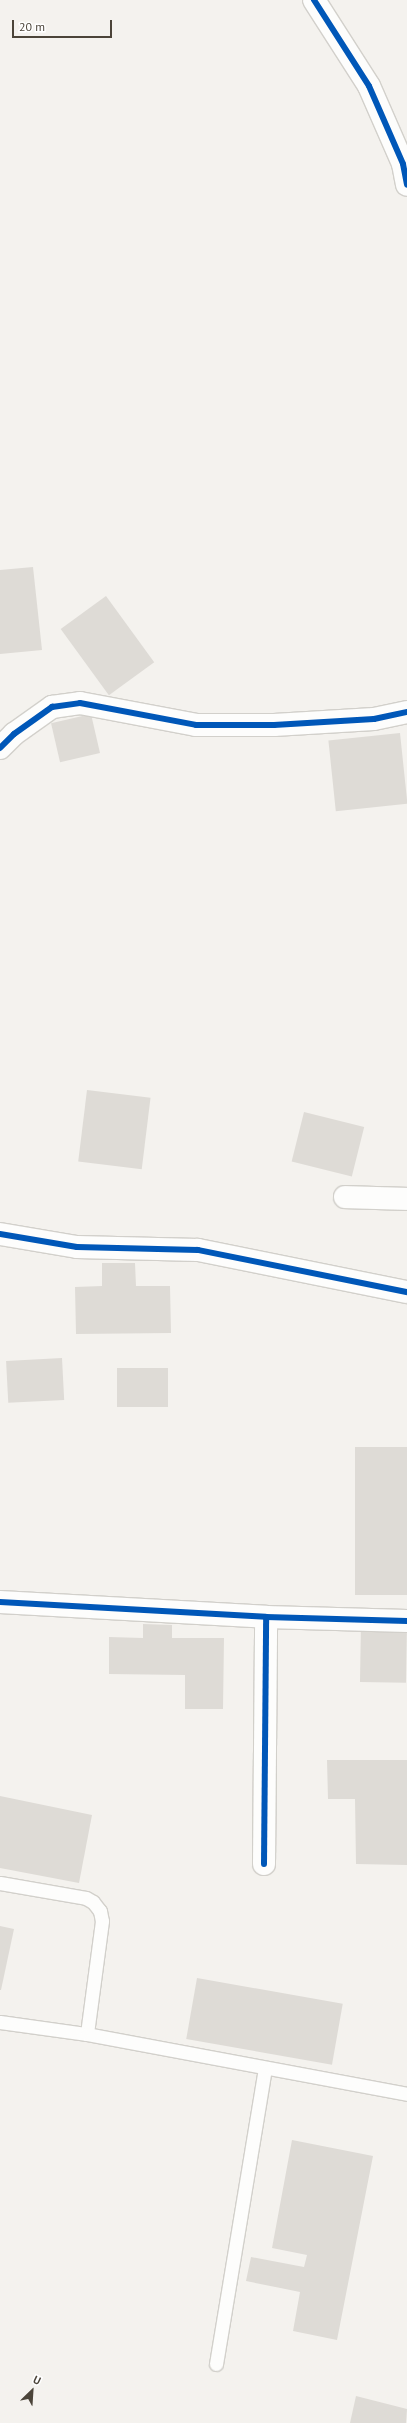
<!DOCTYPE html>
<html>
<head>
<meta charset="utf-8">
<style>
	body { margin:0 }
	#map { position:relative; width:407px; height:2423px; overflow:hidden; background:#f4f2ee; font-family:"PT Sans",sans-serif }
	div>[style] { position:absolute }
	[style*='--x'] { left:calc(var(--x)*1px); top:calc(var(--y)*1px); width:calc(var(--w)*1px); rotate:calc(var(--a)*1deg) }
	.building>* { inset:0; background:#dedbd6; transform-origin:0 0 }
	.roads { filter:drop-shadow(1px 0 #d2d0cb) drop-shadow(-1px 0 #d2d0cb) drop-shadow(0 1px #d2d0cb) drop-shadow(0 -1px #d2d0cb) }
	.service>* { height:13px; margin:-6.5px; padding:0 6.5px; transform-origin:6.5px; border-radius:6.5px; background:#fdfdfc }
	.minor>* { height:22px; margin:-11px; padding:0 11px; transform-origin:11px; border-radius:11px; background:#fdfdfc }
	.tertiary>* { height:22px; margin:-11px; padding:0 11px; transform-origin:11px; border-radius:11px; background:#fdfdfc }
	.cycleway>* { height:6px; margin:-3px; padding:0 3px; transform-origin:3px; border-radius:3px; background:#0057b8 }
	span { translate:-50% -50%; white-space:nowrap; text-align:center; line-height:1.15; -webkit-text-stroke:3px #fff; paint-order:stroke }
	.north { position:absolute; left:12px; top:2371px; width:40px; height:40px; -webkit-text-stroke:3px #fff; paint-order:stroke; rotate:25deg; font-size:11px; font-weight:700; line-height:16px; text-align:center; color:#4b4439 }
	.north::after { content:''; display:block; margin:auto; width:14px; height:18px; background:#4b4439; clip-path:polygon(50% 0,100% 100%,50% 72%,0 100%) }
	.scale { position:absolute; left:12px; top:20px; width:100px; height:18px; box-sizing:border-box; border:2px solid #4b4439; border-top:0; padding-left:5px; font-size:12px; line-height:14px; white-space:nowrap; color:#4b4439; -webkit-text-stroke:3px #fff; paint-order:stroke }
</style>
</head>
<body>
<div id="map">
	<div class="building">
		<div style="clip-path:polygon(33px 567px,42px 650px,0 654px,0 570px)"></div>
		<div style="left:106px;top:596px;width:82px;height:56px;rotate:54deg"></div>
		<div style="left:91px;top:714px;width:40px;height:41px;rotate:77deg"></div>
		<div style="left:400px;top:733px;width:71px;height:72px;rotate:84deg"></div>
		<div style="left:87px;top:1090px;width:64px;height:72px;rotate:7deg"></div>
		<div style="left:304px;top:1112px;width:62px;height:51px;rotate:14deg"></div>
		<div style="clip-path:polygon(102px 1263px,135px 1263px,136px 1286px,170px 1286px,171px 1333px,76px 1334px,75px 1287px,102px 1286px)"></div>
		<div style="left:62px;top:1358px;width:42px;height:56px;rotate:87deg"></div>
		<div style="left:117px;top:1368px;width:51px;height:39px"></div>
		<div style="left:407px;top:1447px;width:148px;height:52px;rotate:90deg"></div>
		<div style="left:361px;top:1623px;width:46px;height:59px;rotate:1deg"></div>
		<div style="clip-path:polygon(143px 1624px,172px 1625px,172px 1638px,224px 1638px,223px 1709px,185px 1709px,185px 1675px,109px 1674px,109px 1637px,143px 1638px)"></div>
		<div style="clip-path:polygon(327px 1760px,407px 1760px,407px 1865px,356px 1864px,355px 1799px,328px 1799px)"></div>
		<div style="clip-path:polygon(0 1796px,92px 1815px,79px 1883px,0 1868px)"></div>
		<div style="clip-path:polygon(0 1926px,14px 1929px,1px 1990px,0 1990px)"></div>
		<div style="left:197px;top:1978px;width:148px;height:62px;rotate:10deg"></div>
		<div style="clip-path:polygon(292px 2140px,373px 2156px,337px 2340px,293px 2331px,300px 2292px,246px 2281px,251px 2257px,304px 2267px,307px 2255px,272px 2248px)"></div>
		<div style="clip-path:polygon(356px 2396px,407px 2409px,406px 2423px,350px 2423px)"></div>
	</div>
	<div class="roads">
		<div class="service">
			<div style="--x:0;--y:1883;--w:87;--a:9.9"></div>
			<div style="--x:86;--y:1898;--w:8;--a:30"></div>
			<div style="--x:93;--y:1902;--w:11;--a:52"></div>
			<div style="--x:100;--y:1911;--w:10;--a:79"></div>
			<div style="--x:102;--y:1921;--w:114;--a:97.6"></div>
			<div style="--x:0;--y:2022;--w:88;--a:7.9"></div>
			<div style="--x:87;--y:2034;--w:326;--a:10.6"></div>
			<div style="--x:216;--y:2364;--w:300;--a:-80.6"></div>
		</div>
		<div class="minor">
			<div style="--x:0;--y:748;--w:20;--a:-45"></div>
			<div style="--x:14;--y:734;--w:47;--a:-35.4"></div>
			<div style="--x:52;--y:707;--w:28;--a:-8"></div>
			<div style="--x:80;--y:703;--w:118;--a:10.7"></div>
			<div style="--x:196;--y:725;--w:78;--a:0"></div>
			<div style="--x:274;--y:725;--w:100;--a:-3.4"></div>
			<div style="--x:374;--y:719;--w:34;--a:-12"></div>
			<div style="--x:345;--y:1197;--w:62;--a:1.8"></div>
			<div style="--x:0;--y:1234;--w:78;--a:9.6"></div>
			<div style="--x:77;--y:1247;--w:121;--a:1.4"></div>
			<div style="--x:198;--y:1250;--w:213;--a:11.4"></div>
			<div style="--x:0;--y:1602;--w:266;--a:3.2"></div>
			<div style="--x:266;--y:1617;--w:141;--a:1.6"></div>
			<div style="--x:264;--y:1864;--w:247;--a:-89.5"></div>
		</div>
		<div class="tertiary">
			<div style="--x:314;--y:0;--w:102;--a:57.4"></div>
			<div style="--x:369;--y:86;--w:85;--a:66.4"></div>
			<div style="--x:403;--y:164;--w:21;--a:79"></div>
		</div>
	</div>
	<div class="cycleway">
		<div style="--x:314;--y:0;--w:102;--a:57.4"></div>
		<div style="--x:369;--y:86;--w:85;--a:66.4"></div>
		<div style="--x:403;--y:164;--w:21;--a:79"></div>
		<div style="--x:0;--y:748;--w:20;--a:-45"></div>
		<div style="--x:14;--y:734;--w:47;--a:-35.4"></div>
		<div style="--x:52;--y:707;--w:28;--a:-8"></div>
		<div style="--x:80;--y:703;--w:118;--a:10.7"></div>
		<div style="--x:196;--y:725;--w:78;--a:0"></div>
		<div style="--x:274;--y:725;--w:100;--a:-3.4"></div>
		<div style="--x:374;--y:719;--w:34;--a:-12"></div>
		<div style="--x:0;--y:1234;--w:78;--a:9.6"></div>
		<div style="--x:77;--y:1247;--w:121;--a:1.4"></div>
		<div style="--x:198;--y:1250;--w:213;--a:11.4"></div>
		<div style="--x:0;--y:1602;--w:266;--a:3.2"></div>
		<div style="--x:266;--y:1617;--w:141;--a:1.6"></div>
		<div style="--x:264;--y:1864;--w:247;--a:-89.5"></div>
	</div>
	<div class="north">U</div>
	<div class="scale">20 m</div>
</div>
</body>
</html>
